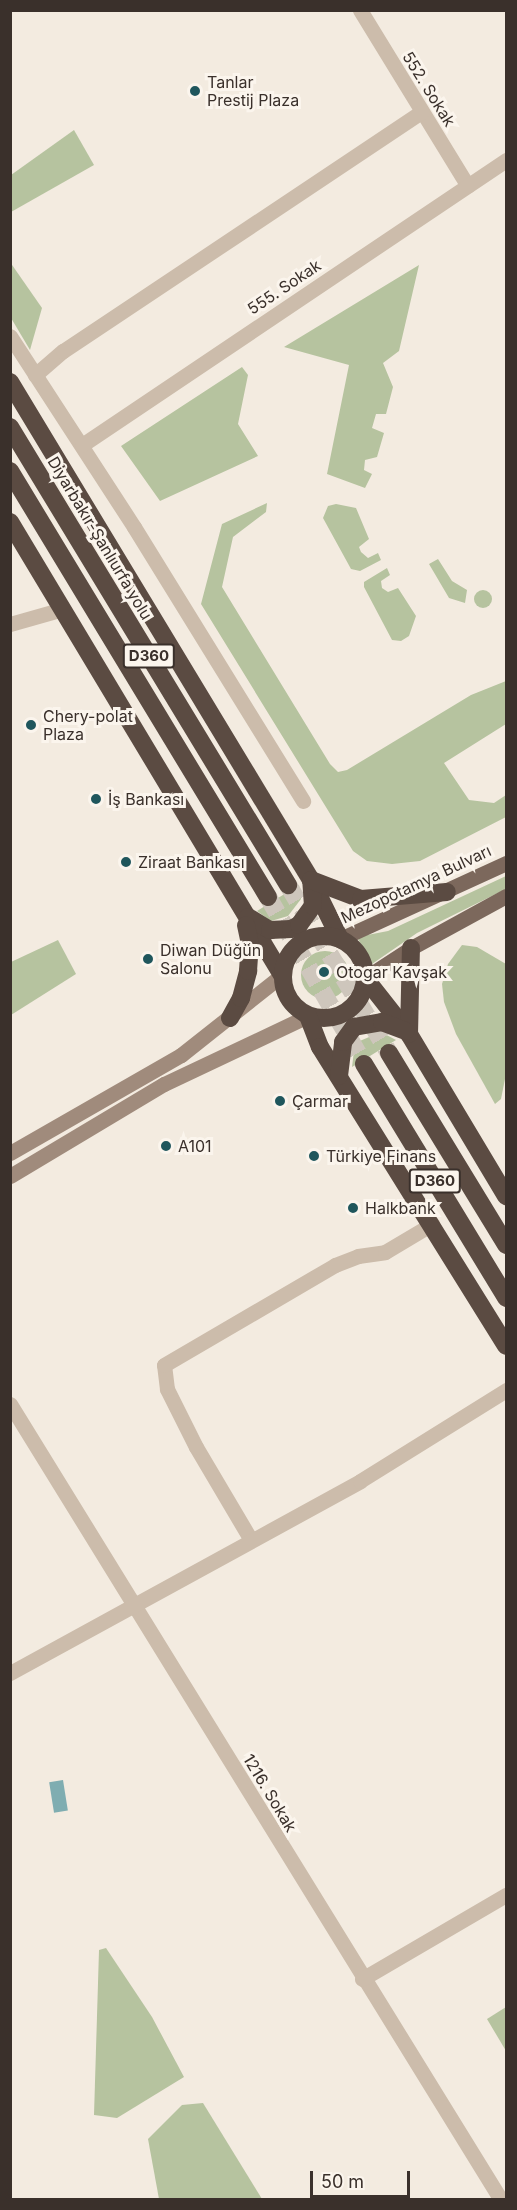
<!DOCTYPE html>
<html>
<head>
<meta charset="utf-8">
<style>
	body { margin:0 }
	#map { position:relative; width:517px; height:2210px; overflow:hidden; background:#f3ebe0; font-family:Inter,sans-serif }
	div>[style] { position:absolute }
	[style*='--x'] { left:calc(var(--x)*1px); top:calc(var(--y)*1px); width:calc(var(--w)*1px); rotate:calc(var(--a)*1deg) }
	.green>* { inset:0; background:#b6c39f }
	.round { border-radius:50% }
	.water>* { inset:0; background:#7fadb1; transform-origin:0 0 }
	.highway-tunnel>* { height:18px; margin-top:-9px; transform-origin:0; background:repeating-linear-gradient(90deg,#cec6bc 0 18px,transparent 0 27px) }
	.street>* { height:15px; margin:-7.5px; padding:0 7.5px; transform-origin:7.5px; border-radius:7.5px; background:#ccbcab }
	.secondary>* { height:15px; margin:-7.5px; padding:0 7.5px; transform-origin:7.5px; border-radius:7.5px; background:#a08b7c }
	.primary>* { height:15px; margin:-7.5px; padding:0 7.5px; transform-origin:7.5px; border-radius:7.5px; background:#7c685c }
	.highway>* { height:18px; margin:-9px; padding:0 9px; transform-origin:9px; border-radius:9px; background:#5b4b42 }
	.highway>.ring { margin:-9px; padding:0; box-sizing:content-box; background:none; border:18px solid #5b4b42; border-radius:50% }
	.dots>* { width:16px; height:16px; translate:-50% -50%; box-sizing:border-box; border:3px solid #fbf5ed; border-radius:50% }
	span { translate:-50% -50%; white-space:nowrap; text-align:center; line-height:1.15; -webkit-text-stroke:6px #fbf5ed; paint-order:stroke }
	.shield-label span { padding:2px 4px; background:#fbf5ed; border:2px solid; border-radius:4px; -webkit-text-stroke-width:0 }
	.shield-label { font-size:15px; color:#3a302b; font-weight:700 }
	.poi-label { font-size:16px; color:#3a302b }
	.left { translate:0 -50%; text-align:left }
	.street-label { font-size:16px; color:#3a302b }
	.frame { position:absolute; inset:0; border:12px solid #3a302b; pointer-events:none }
	.scale { position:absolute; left:310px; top:2171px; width:100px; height:27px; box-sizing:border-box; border:3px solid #3a302b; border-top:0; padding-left:8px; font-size:18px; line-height:21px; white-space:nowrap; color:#3a302b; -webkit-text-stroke:4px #fbf5ed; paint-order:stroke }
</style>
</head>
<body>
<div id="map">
	<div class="green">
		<div style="clip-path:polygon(74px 130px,94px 165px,11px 212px,11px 175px)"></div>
		<div style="clip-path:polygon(10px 262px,42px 308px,30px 350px,11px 318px)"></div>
		<div style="clip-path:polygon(419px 265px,399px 351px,383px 363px,393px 387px,386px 414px,376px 414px,372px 428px,384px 433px,377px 457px,365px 460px,364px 470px,372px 474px,365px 488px,327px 474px,349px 365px,284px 347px)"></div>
		<div style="clip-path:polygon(242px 367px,248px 375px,238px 424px,258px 456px,160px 501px,121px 446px)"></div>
		<div style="clip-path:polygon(267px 503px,266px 512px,233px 537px,222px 587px,330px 764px,338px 772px,347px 770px,471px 695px,506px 681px,506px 724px,444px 763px,469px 800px,494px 803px,506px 795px,506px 817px,420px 861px,392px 864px,367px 861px,353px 851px,201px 604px,222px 524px)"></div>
		<div style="clip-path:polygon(336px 504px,356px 508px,369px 539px,359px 547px,361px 552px,368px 558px,378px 553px,381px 560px,360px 571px,351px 569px,323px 518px,328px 506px)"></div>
		<div style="clip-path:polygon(438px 559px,452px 581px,467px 590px,465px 603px,449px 598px,429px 564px)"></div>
		<div style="clip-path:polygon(387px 568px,390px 575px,381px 581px,382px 588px,388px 592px,398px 588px,416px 616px,409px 636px,401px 641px,392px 640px,364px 587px,364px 582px)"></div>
		<div class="round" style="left:474px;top:590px;width:18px;height:18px"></div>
		<div style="clip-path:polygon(506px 876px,506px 889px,417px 933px,372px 964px,357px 937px,388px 931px)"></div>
		<div style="clip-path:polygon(299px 885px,301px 899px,288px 916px,271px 921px,257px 911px)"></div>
		<div style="clip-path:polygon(58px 940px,76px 974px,11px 1015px,11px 962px)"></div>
		<div style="clip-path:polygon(462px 945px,477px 947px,506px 964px,506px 1074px,501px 1099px,495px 1104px,456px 1034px,444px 1002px,442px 984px,448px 964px)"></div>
		<div class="round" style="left:301px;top:951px;width:48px;height:48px"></div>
		<div style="clip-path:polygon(381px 1032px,396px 1040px,352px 1067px,355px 1043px)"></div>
		<div style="clip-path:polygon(106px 1948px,152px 2017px,184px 2077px,117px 2118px,94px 2115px,99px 1950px)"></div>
		<div style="clip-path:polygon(506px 2007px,506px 2051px,487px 2019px)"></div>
		<div style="clip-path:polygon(203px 2103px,262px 2199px,159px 2199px,148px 2139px,182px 2105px)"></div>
	</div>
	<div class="water">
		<div style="left:63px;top:1780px;width:31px;height:14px;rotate:81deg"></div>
	</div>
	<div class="highway-tunnel">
		<div style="--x:288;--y:885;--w:196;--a:59"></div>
		<div style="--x:268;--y:897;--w:193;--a:60.1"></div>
	</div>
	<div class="street">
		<div style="--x:360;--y:10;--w:206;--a:58.5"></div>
		<div style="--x:10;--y:336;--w:228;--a:57"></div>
		<div style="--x:134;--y:527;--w:322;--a:58.3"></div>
		<div style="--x:35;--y:375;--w:37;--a:-41"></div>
		<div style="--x:63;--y:351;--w:431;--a:-33.7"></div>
		<div style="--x:82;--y:445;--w:511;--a:-33.91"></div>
		<div style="--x:10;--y:624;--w:55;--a:-15.8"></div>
		<div style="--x:10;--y:1404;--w:935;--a:58.33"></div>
		<div style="--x:251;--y:1540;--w:108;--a:-120.6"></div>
		<div style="--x:196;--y:1447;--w:65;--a:-116.6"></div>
		<div style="--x:167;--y:1389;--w:24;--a:-97"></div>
		<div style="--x:164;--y:1365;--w:198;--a:-30.3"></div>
		<div style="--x:335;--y:1265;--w:25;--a:-21"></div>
		<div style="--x:358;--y:1256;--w:27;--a:-8"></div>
		<div style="--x:385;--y:1252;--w:55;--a:-30.8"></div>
		<div style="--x:10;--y:1673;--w:399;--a:-28.7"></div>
		<div style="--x:360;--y:1481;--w:172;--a:-31.9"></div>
		<div style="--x:362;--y:1979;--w:167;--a:-30.3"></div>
	</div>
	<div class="secondary">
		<div style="--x:10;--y:1153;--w:197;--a:-29.8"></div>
		<div style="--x:181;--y:1055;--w:129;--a:-38.4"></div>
		<div style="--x:10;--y:1176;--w:179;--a:-30.9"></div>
		<div style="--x:164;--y:1084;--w:159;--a:-25.3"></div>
	</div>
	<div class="primary">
		<div style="--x:340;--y:939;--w:183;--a:-24.6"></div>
		<div style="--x:365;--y:978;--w:55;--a:-33.1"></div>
		<div style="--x:411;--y:948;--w:108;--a:-28.7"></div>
	</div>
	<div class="highway">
		<div style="--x:10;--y:382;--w:582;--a:58.85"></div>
		<div style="--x:311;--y:880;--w:66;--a:63.8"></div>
		<div style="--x:10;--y:427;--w:536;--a:58.74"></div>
		<div style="--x:10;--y:471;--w:498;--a:58.8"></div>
		<div style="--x:10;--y:522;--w:528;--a:59.02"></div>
		<div style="--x:248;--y:917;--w:26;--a:31"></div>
		<div style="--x:270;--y:930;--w:21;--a:-3"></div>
		<div style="--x:291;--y:929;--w:9;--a:-27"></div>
		<div style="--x:299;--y:925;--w:24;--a:-54"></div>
		<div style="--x:313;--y:906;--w:26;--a:-94"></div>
		<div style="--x:311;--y:880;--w:53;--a:20.8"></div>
		<div style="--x:361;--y:899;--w:86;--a:-4.7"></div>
		<div class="ring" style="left:283px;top:936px;width:64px;height:64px"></div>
		<div style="--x:365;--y:978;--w:71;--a:51.8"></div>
		<div style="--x:409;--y:1034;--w:189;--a:59.1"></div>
		<div style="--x:308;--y:1016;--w:33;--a:69"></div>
		<div style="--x:320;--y:1047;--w:352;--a:58.1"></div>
		<div style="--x:230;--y:1018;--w:23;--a:-61"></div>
		<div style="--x:241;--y:998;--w:28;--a:-75"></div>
		<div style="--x:248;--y:971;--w:27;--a:-86"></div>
		<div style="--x:250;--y:944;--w:19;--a:-102"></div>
		<div style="--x:409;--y:1034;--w:86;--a:-88.7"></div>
		<div style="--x:389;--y:1053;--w:225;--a:58.6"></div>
		<div style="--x:364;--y:1064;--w:274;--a:58.7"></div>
		<div style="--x:339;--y:1076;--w:34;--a:-83"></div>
		<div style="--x:343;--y:1042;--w:19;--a:-54"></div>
		<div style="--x:354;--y:1027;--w:28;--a:-10"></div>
		<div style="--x:382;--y:1022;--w:25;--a:21"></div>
	</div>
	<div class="dots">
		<div style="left:195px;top:91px;background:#1f565c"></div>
		<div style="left:31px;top:725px;background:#1f565c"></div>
		<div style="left:96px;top:799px;background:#1f565c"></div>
		<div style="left:126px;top:862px;background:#1f565c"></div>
		<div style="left:148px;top:959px;background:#1f565c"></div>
		<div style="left:324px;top:972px;background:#1f565c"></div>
		<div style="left:280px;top:1101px;background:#1f565c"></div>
		<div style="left:166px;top:1146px;background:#1f565c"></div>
		<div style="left:314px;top:1156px;background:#1f565c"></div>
		<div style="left:353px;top:1208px;background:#1f565c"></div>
	</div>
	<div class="shield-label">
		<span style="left:149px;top:656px">D360</span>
		<span style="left:435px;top:1181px">D360</span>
	</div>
	<div class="poi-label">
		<span class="left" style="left:207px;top:91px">Tanlar<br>Prestij Plaza</span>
		<span class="left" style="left:43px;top:725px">Chery-polat<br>Plaza</span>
		<span class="left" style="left:108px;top:799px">İş Bankası</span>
		<span class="left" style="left:138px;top:862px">Ziraat Bankası</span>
		<span class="left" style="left:160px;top:959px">Diwan Düğün<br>Salonu</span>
		<span class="left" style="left:336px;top:972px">Otogar Kavşak</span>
		<span class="left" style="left:292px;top:1101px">Çarmar</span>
		<span class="left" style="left:178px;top:1146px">A101</span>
		<span class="left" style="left:326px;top:1156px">Türkiye Finans</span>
		<span class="left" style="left:365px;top:1208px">Halkbank</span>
	</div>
	<div class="street-label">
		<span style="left:429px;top:89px;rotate:58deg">552. Sokak</span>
		<span style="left:284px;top:287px;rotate:-34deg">555. Sokak</span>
		<span style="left:100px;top:538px;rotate:59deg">Diyarbakır-Şanlıurfa yolu</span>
		<span style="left:416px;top:884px;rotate:-25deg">Mezopotamya Bulvarı</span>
		<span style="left:270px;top:1793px;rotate:59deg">1216. Sokak</span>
	</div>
	<div class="frame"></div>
	<div class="scale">50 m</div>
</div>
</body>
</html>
